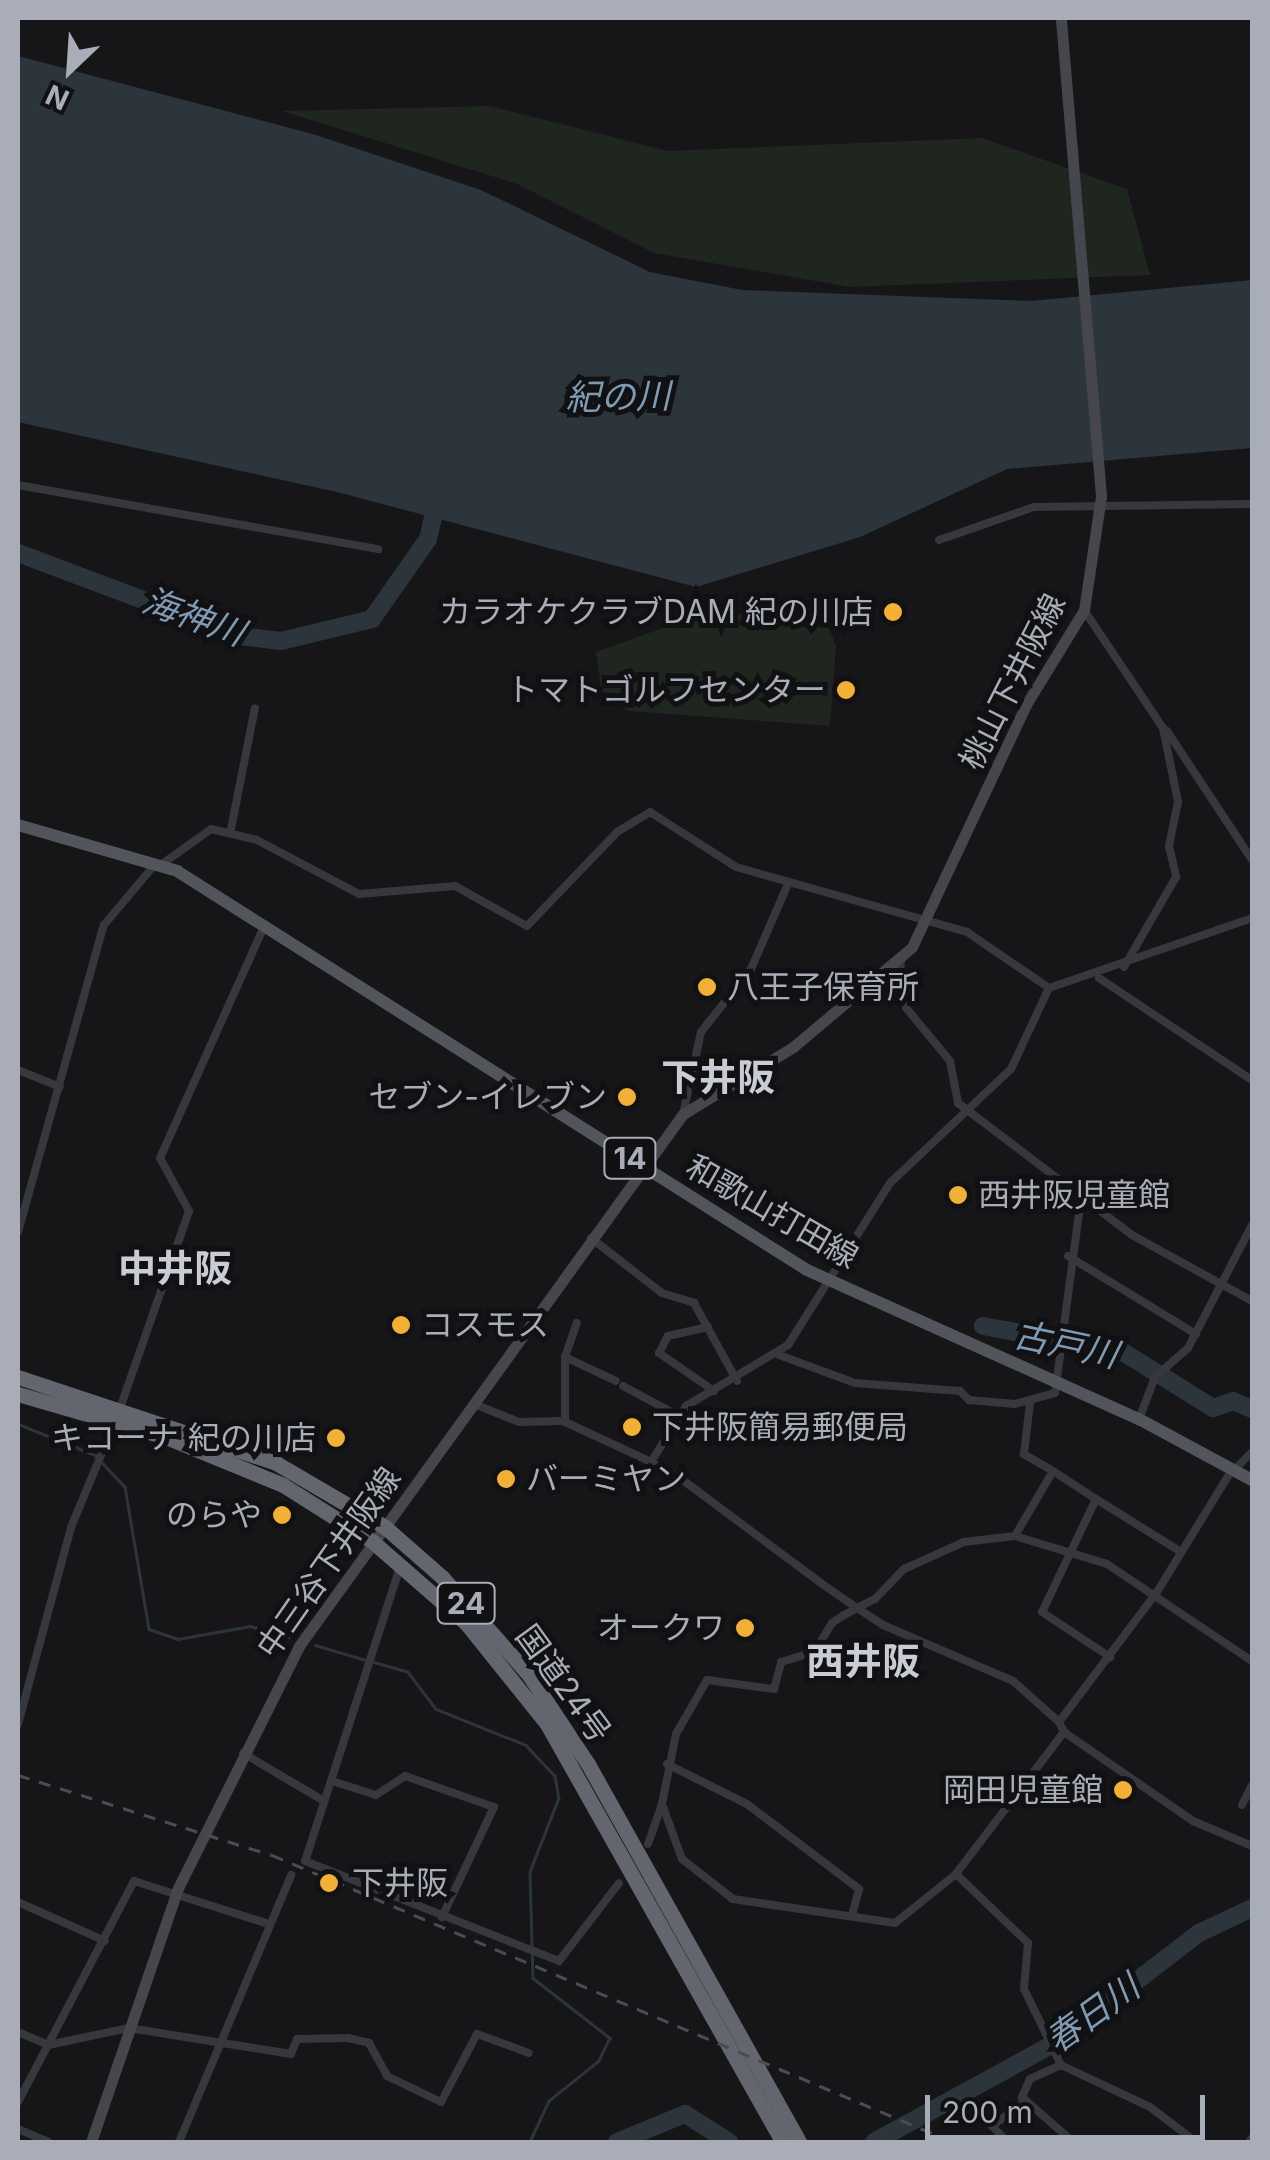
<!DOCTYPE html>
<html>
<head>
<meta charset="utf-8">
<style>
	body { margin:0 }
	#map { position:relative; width:1270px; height:2160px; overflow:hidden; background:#161618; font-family:Inter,"Noto Sans JP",sans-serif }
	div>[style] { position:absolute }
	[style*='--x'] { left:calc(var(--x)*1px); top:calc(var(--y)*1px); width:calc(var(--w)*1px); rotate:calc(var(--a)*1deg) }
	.green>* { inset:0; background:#1e261f }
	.water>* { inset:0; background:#2c353c }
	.stream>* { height:2.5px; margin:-1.25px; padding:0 1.25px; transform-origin:1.25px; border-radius:1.25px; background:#2c353c }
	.river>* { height:18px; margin:-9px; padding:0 9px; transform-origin:9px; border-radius:9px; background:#2c353c }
	.street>* { height:8px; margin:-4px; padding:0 4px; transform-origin:4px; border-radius:4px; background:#37383d }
	.secondary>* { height:11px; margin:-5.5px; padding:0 5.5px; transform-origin:5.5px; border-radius:5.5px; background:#45474d }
	.primary>* { height:12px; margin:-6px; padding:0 6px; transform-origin:6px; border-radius:6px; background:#53555c }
	.highway>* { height:15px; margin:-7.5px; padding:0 7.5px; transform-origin:7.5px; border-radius:7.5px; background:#63666e }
	.rail>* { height:2.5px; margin-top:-1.25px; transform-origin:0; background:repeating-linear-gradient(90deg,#4a4c52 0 12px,transparent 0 22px) }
	.dots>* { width:28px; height:28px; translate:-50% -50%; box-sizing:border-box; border:5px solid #111113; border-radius:50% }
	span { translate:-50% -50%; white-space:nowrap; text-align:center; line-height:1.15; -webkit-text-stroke:10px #111113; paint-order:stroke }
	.shield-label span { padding:2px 8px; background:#111113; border:2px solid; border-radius:8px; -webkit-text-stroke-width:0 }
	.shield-label { font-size:30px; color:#a8adb8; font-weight:700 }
	.poi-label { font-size:32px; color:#a8adb8 }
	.right { translate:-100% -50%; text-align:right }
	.left { translate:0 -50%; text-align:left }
	.street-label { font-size:32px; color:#a8adb8 }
	.water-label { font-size:35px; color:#7f9bb3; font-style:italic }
	.quarter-label { font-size:38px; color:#c9ccd4; font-weight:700 }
	.frame { position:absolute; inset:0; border:20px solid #a8adb8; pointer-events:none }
	.north { position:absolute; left:20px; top:20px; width:100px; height:100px; -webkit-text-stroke:8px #111113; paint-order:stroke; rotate:205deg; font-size:28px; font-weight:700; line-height:40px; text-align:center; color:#a8adb8 }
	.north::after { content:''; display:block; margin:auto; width:35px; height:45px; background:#a8adb8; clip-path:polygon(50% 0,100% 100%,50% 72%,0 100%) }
	.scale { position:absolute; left:925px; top:2095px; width:280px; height:45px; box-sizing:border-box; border:5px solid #a8adb8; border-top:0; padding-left:12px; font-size:30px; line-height:35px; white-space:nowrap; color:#a8adb8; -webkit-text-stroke:8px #111113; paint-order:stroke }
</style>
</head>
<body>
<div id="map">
	<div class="green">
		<div style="clip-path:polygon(489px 106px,668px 151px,982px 138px,1127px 189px,1150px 275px,850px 287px,654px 253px,517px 184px,282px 111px)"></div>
		<div style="clip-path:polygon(702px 614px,824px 615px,836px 646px,830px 726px,629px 711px,602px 695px,596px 652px)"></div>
	</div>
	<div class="water">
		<div style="clip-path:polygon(18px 56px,316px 135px,481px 190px,650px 272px,742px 290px,1031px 301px,1252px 280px,1252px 448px,1007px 469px,860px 537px,696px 587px,337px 492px,18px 422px)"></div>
	</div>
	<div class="stream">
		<div style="--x:18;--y:1424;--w:83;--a:21.9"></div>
		<div style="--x:95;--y:1455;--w:44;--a:46.8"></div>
		<div style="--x:125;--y:1487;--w:144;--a:80.4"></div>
		<div style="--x:149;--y:1629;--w:31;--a:19"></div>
		<div style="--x:178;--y:1639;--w:73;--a:-10.2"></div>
		<div style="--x:250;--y:1626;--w:40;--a:16"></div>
		<div style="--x:315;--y:1645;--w:53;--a:16.4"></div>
		<div style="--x:374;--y:1662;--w:35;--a:16"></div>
		<div style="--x:408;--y:1672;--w:46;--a:52.9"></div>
		<div style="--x:436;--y:1709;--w:97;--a:21.8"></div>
		<div style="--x:526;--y:1745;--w:42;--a:46.9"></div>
		<div style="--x:555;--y:1776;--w:22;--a:80"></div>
		<div style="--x:559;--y:1798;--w:79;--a:111.4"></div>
		<div style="--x:530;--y:1872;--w:106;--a:88.4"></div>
		<div style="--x:533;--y:1978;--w:98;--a:37.9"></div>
		<div style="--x:610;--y:2038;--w:25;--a:116"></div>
		<div style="--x:599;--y:2061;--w:64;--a:141.3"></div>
		<div style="--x:549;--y:2101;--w:45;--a:114.9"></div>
	</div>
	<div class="river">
		<div style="--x:18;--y:553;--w:236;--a:20.6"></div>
		<div style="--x:239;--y:636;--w:42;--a:6.8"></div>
		<div style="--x:281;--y:641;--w:94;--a:-13.6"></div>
		<div style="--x:372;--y:619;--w:98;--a:-55"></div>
		<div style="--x:428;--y:539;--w:43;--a:-76.6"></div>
		<div style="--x:983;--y:1326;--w:142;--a:10.5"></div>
		<div style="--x:1123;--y:1352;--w:106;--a:31.9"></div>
		<div style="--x:1213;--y:1408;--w:21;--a:-19"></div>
		<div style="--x:1233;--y:1401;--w:21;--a:23"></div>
		<div style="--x:617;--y:2142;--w:74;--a:-22.4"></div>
		<div style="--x:685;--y:2114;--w:52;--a:32.5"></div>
		<div style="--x:874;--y:2142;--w:212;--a:-28.7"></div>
		<div style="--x:1060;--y:2040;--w:175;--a:-37.6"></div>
		<div style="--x:1199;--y:1933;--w:59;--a:-25.3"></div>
	</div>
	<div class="street">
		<div style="--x:18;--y:485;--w:366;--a:10.1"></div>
		<div style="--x:939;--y:540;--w:101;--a:-19.2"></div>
		<div style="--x:1034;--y:507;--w:218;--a:-0.8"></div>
		<div style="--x:1084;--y:610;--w:142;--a:56.2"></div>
		<div style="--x:1163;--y:728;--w:76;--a:78.5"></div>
		<div style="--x:1178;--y:802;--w:45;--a:101.6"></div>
		<div style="--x:1169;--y:846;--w:32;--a:77"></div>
		<div style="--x:1176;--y:877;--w:104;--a:120"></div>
		<div style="--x:1167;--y:731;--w:154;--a:56.6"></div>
		<div style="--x:230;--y:834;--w:128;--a:-78.8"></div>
		<div style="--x:162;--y:864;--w:60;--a:-35.5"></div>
		<div style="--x:211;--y:829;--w:47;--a:13.4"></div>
		<div style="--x:257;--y:840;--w:115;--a:27.9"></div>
		<div style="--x:359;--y:894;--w:96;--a:-4.8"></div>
		<div style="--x:455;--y:886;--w:82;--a:29.1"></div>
		<div style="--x:527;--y:926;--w:130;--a:-46.2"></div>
		<div style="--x:617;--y:832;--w:39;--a:-31"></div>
		<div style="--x:650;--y:812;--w:102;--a:32.6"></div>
		<div style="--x:736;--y:867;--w:240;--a:15.7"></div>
		<div style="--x:967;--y:932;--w:99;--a:34.3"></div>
		<div style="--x:1049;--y:988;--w:215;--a:-19"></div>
		<div style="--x:901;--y:959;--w:39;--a:94"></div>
		<div style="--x:898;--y:998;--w:82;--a:50.5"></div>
		<div style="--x:950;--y:1061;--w:43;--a:79.2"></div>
		<div style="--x:958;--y:1103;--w:218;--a:37.2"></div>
		<div style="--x:1132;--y:1235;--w:137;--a:28.8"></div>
		<div style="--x:1099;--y:978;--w:184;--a:33.7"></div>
		<div style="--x:18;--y:1070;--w:45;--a:22"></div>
		<div style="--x:683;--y:1114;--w:84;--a:-77.6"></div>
		<div style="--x:701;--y:1032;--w:80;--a:-51.6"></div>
		<div style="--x:751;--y:969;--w:93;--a:-66.5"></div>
		<div style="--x:18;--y:1232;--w:319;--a:-74.4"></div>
		<div style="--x:104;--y:925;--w:81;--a:-50"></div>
		<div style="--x:591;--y:1238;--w:90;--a:37.8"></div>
		<div style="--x:662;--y:1293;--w:34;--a:17"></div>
		<div style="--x:694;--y:1303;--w:89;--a:61.1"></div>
		<div style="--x:1068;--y:1256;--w:150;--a:31.4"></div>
		<div style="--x:708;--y:1327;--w:41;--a:167.3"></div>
		<div style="--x:668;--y:1336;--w:19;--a:118"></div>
		<div style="--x:659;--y:1353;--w:67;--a:34.6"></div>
		<div style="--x:779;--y:1355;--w:81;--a:20.2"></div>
		<div style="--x:855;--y:1383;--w:105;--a:4.4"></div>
		<div style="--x:960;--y:1391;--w:13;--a:45"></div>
		<div style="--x:969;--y:1400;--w:46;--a:5"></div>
		<div style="--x:1015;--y:1404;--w:41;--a:-15.4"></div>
		<div style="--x:1055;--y:1393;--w:198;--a:-82.4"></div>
		<div style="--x:565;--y:1357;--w:36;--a:-71"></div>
		<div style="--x:623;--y:1386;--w:64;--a:28.2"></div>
		<div style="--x:474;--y:1404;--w:48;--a:21.8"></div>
		<div style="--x:519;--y:1422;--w:44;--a:-1.3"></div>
		<div style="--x:563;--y:1421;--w:97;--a:25"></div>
		<div style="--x:651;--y:1462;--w:38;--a:30"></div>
		<div style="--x:684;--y:1481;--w:172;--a:36.7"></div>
		<div style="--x:822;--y:1584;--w:42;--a:34.4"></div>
		<div style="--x:857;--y:1608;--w:31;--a:33"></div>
		<div style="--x:883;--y:1625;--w:142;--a:23.3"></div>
		<div style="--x:1013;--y:1681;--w:62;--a:41.7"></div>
		<div style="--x:1059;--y:1722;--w:11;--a:63"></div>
		<div style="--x:1064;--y:1732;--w:178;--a:127.3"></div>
		<div style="--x:956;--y:1874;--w:78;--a:141.2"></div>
		<div style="--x:895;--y:1923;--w:164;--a:-171.6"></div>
		<div style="--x:733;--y:1899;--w:65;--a:-141.9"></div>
		<div style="--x:682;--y:1859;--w:59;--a:-110"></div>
		<div style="--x:662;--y:1804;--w:71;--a:-78.7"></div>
		<div style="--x:676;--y:1734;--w:62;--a:-60.1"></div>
		<div style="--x:707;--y:1680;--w:68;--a:7.7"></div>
		<div style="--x:774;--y:1689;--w:28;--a:-75"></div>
		<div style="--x:781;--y:1662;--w:34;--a:-17"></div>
		<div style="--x:814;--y:1652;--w:34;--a:-58"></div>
		<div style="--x:832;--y:1623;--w:14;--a:-34"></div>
		<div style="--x:844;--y:1615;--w:15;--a:-28"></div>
		<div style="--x:857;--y:1608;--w:20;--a:-27"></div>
		<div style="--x:875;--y:1599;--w:42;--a:-46"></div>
		<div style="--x:904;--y:1569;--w:66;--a:-24.2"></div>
		<div style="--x:964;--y:1542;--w:51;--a:-6.7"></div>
		<div style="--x:1015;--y:1536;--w:96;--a:16.9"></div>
		<div style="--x:1107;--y:1564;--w:174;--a:33.8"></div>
		<div style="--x:119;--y:1411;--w:212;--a:-70.7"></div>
		<div style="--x:189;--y:1211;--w:60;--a:-118.7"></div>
		<div style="--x:160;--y:1158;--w:256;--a:-65.8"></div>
		<div style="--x:1139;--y:1419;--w:45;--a:-69.1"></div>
		<div style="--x:1155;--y:1377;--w:44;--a:-41.3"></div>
		<div style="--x:1188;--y:1348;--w:139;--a:-62.5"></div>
		<div style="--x:565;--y:1422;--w:65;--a:-90"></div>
		<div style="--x:565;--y:1357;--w:56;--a:25.2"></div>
		<div style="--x:651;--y:1462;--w:66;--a:-58"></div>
		<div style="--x:686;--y:1406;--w:119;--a:-30.9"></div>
		<div style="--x:788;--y:1345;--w:191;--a:-57.8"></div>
		<div style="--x:890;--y:1183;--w:166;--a:-43.3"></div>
		<div style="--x:1011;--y:1069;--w:89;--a:-64.9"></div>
		<div style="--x:1235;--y:1469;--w:24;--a:-45"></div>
		<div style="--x:1053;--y:1471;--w:51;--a:33.1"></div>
		<div style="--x:1096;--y:1499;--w:125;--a:115.5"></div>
		<div style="--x:1042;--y:1612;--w:82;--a:33.5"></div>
		<div style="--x:1096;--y:1499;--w:100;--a:31.9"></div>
		<div style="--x:1015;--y:1536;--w:75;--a:-59.7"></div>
		<div style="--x:1053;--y:1471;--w:34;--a:-150"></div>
		<div style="--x:1024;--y:1454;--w:52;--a:-83.4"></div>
		<div style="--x:401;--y:1564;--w:312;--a:107.9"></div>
		<div style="--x:305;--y:1861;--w:273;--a:21.5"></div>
		<div style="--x:559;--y:1961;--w:98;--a:-52.4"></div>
		<div style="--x:1059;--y:1722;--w:163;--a:-53"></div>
		<div style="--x:1157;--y:1592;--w:145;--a:-58.5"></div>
		<div style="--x:18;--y:1724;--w:204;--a:-74.9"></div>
		<div style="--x:71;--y:1527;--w:112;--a:-67.3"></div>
		<div style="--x:1064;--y:1732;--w:157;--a:34.6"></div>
		<div style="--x:1193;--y:1821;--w:64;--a:23"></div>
		<div style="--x:243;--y:1753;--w:94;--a:30.7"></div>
		<div style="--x:667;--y:1764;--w:89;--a:26.6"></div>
		<div style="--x:747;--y:1804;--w:141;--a:37.2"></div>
		<div style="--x:859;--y:1889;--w:24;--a:105"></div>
		<div style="--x:332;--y:1781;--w:46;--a:17.7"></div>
		<div style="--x:376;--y:1795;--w:35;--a:-33"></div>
		<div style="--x:405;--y:1776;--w:94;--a:19.2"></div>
		<div style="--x:494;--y:1807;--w:122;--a:115.3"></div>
		<div style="--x:1242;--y:1805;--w:22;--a:-63"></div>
		<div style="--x:648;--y:1844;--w:42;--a:-70.7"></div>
		<div style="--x:956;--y:1874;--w:100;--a:43.8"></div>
		<div style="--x:1028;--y:1943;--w:46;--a:95"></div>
		<div style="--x:1024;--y:1989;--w:85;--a:64"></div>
		<div style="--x:1061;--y:2065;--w:98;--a:25.3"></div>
		<div style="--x:1150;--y:2107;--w:58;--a:37.3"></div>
		<div style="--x:18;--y:1902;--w:95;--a:24.1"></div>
		<div style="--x:18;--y:2032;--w:33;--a:23"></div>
		<div style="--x:48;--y:2045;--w:83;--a:-11.9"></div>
		<div style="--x:129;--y:2028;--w:164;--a:9.1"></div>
		<div style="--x:291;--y:2054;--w:16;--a:-68"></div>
		<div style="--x:297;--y:2039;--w:51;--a:-1.1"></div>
		<div style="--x:348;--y:2038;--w:22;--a:13"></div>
		<div style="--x:369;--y:2043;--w:38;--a:61"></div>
		<div style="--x:387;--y:2076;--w:60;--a:25.7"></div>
		<div style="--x:441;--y:2102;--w:77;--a:-62.1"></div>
		<div style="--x:477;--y:2034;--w:55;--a:20.1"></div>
		<div style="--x:1061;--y:2065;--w:34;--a:156"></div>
		<div style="--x:1030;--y:2079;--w:20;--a:114"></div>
		<div style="--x:1022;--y:2097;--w:68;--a:41.4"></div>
		<div style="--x:18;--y:2102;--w:250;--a:-62.3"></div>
		<div style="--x:134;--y:1881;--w:142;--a:17.7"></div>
		<div style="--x:18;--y:2129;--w:33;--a:23"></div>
		<div style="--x:179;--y:2142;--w:290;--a:-67.2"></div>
		<div style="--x:1008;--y:2142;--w:23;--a:-135"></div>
		<div style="--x:992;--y:2126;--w:40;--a:-37"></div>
		<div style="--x:1249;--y:2142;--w:5;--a:-53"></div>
	</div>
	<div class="secondary">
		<div style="--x:91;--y:2142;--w:268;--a:-71.1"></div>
		<div style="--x:178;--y:1888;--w:271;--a:-63.4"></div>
		<div style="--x:299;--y:1646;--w:656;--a:-54.18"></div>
		<div style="--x:683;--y:1114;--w:129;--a:-31.3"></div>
		<div style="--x:793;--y:1047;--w:155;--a:-40"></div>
		<div style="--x:912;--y:947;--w:270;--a:-64.8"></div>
		<div style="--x:1027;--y:703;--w:109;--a:-58.5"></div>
		<div style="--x:1084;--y:610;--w:115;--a:-81.5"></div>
		<div style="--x:1101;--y:496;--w:480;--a:-94.8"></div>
	</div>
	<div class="primary">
		<div style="--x:18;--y:825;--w:166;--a:16.1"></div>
		<div style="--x:177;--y:871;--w:746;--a:32.35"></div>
		<div style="--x:807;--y:1270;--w:364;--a:24.2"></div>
		<div style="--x:1139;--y:1419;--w:128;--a:28.4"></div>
	</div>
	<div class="highway">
		<div style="--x:18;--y:1377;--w:272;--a:18.4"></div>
		<div style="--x:276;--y:1463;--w:126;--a:30.4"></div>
		<div style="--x:385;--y:1527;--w:76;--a:41.3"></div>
		<div style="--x:442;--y:1577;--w:131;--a:48.4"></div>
		<div style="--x:529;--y:1675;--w:107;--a:56.5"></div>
		<div style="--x:588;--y:1764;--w:433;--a:60.8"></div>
		<div style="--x:18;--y:1394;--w:154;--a:16.2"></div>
		<div style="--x:166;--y:1437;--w:126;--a:22.3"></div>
		<div style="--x:283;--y:1485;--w:107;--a:32.3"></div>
		<div style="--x:373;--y:1542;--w:123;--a:41.1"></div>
		<div style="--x:466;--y:1623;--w:129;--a:51.3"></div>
		<div style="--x:547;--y:1724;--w:480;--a:60.6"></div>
	</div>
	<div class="rail">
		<div style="--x:18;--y:1775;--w:266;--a:17.5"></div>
		<div style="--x:272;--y:1855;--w:739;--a:22.85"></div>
	</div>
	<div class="dots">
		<div style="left:893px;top:612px;background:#f2b134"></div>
		<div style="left:846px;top:690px;background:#f2b134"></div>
		<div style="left:707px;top:987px;background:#f2b134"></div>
		<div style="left:627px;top:1097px;background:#f2b134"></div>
		<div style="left:958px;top:1195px;background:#f2b134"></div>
		<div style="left:401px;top:1325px;background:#f2b134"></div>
		<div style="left:632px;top:1427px;background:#f2b134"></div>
		<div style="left:336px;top:1438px;background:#f2b134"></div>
		<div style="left:506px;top:1479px;background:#f2b134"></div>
		<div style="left:282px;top:1515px;background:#f2b134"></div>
		<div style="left:745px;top:1628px;background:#f2b134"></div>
		<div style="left:1123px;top:1790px;background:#f2b134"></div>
		<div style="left:329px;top:1883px;background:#f2b134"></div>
	</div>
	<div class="shield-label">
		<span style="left:630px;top:1158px">14</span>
		<span style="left:466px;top:1603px">24</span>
	</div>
	<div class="poi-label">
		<span class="right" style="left:873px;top:612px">カラオケクラブDAM 紀の川店</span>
		<span class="right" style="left:826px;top:690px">トマトゴルフセンター</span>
		<span class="left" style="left:727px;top:987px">八王子保育所</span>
		<span class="right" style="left:607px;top:1097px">セブン-イレブン</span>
		<span class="left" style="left:978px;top:1195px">西井阪児童館</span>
		<span class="left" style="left:421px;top:1325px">コスモス</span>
		<span class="left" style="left:652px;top:1427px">下井阪簡易郵便局</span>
		<span class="right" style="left:316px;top:1438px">キコーナ 紀の川店</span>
		<span class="left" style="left:526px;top:1479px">バーミヤン</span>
		<span class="right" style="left:262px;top:1515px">のらや</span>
		<span class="right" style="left:725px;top:1628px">オークワ</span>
		<span class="right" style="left:1103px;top:1790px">岡田児童館</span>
		<span class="left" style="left:352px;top:1883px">下井阪</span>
	</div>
	<div class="street-label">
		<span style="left:1013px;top:682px;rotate:-63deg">桃山下井阪線</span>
		<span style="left:772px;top:1212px;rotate:30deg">和歌山打田線</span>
		<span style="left:329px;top:1563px;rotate:-55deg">中三谷下井阪線</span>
		<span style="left:563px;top:1684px;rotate:54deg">国道24号</span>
	</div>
	<div class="water-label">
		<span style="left:618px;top:396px;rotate:-1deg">紀の川</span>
		<span style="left:194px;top:616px;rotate:20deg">海神川</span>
		<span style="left:1066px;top:1344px;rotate:12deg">古戸川</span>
		<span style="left:1092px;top:2013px;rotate:-36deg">春日川</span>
	</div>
	<div class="quarter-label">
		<span style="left:718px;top:1078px">下井阪</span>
		<span style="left:175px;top:1269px">中井阪</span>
		<span style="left:863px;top:1662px">西井阪</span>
	</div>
	<div class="frame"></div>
	<div class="north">N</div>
	<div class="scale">200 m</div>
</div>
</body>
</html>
